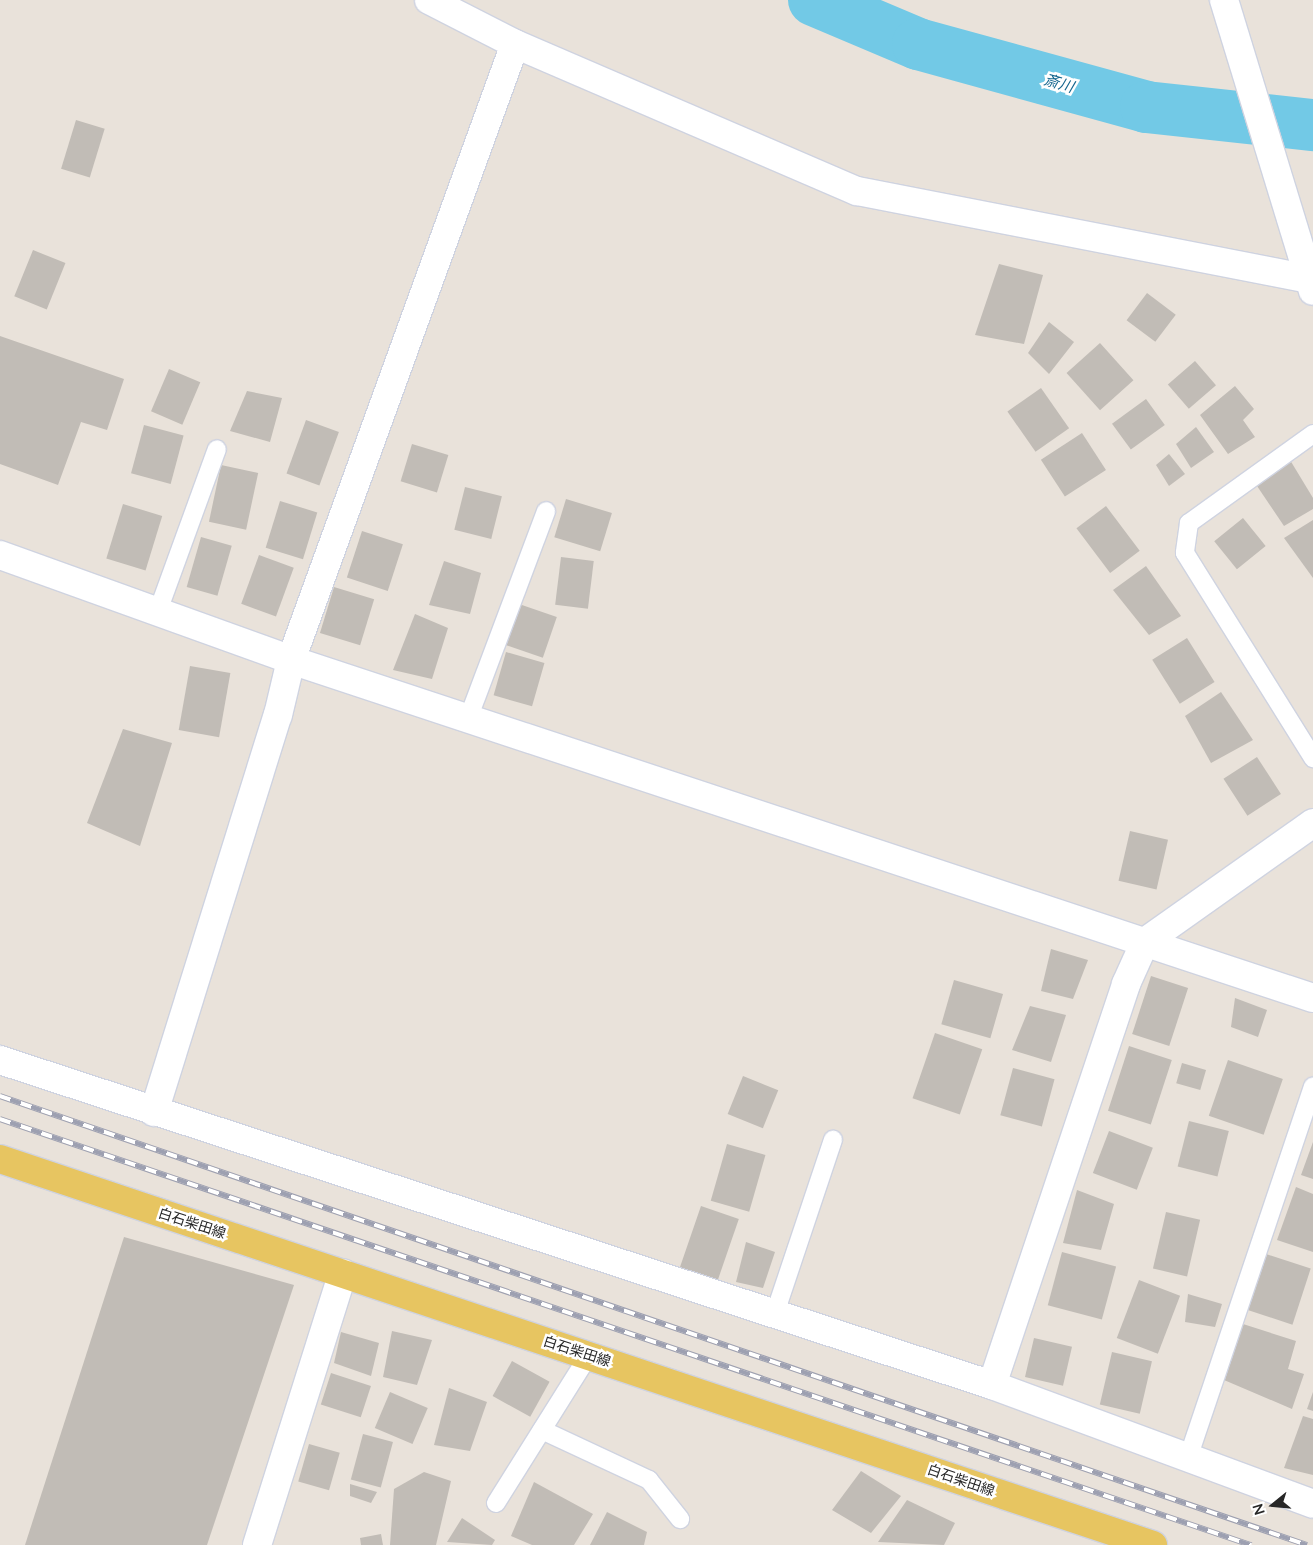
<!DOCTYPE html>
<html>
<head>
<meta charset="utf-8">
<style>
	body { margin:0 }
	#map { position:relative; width:1313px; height:1545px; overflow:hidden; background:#e9e2da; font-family:Lato,"Noto Sans JP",sans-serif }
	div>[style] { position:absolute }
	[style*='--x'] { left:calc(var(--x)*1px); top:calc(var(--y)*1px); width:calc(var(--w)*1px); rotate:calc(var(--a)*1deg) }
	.river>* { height:52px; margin:-26px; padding:0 26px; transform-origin:26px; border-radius:26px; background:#72c9e6 }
	.building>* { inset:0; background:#c1bcb6; transform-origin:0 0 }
	.roads { filter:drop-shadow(1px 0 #cfd3e0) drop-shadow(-1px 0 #cfd3e0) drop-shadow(0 1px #cfd3e0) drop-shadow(0 -1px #cfd3e0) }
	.service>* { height:18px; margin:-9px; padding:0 9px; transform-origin:9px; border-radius:9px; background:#fff }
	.minor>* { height:28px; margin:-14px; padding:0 14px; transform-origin:14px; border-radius:14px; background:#fff }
	.tertiary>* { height:28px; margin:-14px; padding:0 14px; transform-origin:14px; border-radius:14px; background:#fff }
	.primary>* { height:28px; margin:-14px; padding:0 14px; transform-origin:14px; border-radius:14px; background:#e7c561 }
	.rail>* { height:5.5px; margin-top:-2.75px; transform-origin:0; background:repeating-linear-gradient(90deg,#fff 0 11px,#9da0b1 0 22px); box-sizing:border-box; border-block:1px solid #9da0b1 }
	span { translate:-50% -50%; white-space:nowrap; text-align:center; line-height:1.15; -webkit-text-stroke:5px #fff; paint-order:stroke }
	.street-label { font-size:14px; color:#272727 }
	.water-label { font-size:15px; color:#15668e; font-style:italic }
	.north { position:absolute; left:1248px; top:1480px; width:50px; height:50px; -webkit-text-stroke:4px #fff; paint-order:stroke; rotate:253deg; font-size:14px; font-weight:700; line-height:20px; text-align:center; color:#272727 }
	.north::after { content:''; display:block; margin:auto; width:18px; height:22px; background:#272727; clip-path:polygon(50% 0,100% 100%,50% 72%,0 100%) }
</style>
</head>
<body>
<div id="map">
	<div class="river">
		<div style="--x:814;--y:0;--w:113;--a:22.9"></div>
		<div style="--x:918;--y:44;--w:237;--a:15.4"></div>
		<div style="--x:1146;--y:107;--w:168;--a:6.2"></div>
	</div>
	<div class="building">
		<div style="left:76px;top:120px;width:30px;height:51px;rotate:17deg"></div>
		<div style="left:33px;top:250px;width:35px;height:50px;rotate:22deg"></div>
		<div style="clip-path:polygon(999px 264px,1043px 275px,1024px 344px,975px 335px)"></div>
		<div style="left:1147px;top:293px;width:36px;height:34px;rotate:37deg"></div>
		<div style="clip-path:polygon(1049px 322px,1074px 342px,1049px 374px,1028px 353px)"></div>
		<div style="clip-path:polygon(0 336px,124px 379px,107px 430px,81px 422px,58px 485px,0 464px)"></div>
		<div style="left:1100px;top:343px;width:50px;height:45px;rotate:48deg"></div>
		<div style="left:1195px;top:361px;width:32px;height:36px;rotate:49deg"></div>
		<div style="left:169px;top:369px;width:34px;height:46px;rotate:23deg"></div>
		<div style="clip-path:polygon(1235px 386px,1254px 409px,1243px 420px,1255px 437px,1228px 454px,1200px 415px)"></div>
		<div style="left:1041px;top:388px;width:49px;height:41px;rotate:55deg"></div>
		<div style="clip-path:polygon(247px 391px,282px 398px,270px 442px,230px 431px)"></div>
		<div style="left:1146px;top:399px;width:32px;height:42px;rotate:54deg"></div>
		<div style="left:306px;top:420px;width:35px;height:57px;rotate:20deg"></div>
		<div style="left:144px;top:425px;width:41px;height:50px;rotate:15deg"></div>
		<div style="clip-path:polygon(1196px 427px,1214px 452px,1191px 468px,1176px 444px)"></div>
		<div style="left:1082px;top:433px;width:44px;height:49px;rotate:57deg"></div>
		<div style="left:412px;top:444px;width:38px;height:39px;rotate:17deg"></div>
		<div style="clip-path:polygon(1169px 454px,1185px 474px,1169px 486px,1156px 465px)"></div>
		<div style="clip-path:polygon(1290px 460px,1313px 498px,1313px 509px,1284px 526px,1255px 483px)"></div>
		<div style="left:221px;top:465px;width:38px;height:58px;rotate:12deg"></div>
		<div style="left:465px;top:487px;width:38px;height:44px;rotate:14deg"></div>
		<div style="left:566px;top:499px;width:48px;height:40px;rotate:17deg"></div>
		<div style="left:280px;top:501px;width:39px;height:49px;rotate:17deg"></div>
		<div style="left:123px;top:504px;width:41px;height:57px;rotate:17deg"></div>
		<div style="left:1106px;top:506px;width:56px;height:37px;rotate:53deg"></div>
		<div style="left:1243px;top:518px;width:36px;height:37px;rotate:51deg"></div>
		<div style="clip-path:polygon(1313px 520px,1313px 578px,1284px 538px)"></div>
		<div style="left:362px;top:531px;width:43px;height:49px;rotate:18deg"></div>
		<div style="left:201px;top:537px;width:32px;height:52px;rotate:16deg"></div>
		<div style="left:259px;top:555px;width:37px;height:52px;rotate:20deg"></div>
		<div style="left:561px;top:557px;width:33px;height:48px;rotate:7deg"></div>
		<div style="clip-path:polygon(444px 561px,481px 573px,470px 614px,429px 605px)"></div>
		<div style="clip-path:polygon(1146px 566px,1181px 616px,1149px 635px,1113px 590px)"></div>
		<div style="left:334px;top:587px;width:42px;height:48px;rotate:17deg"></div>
		<div style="left:519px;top:604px;width:40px;height:43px;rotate:19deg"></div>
		<div style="clip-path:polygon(415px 614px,448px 628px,432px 679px,393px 670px)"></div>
		<div style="left:1187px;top:638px;width:52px;height:41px;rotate:58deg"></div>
		<div style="left:506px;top:652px;width:40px;height:45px;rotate:16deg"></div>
		<div style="left:190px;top:666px;width:41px;height:65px;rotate:10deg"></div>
		<div style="clip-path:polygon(1221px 692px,1253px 740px,1211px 763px,1185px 716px)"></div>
		<div style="clip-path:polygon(123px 729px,172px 743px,140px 846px,87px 823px)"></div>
		<div style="left:1257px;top:757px;width:44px;height:40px;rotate:57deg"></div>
		<div style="left:1130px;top:831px;width:39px;height:51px;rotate:13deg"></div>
		<div style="clip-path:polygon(1051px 949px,1088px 960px,1073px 999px,1041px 991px)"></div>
		<div style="left:1151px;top:976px;width:39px;height:61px;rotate:18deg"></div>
		<div style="left:954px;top:980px;width:51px;height:46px;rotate:16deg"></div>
		<div style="clip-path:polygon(1235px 998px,1267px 1010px,1258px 1037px,1231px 1027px)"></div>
		<div style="clip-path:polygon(1030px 1006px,1066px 1015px,1051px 1062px,1012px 1050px)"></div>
		<div style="left:935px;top:1033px;width:50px;height:69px;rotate:19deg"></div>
		<div style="left:1129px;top:1046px;width:45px;height:68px;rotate:18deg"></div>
		<div style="left:1228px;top:1060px;width:58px;height:59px;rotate:19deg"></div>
		<div style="left:1182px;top:1063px;width:25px;height:21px;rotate:16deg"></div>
		<div style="left:1013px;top:1068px;width:43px;height:49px;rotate:15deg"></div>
		<div style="left:743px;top:1076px;width:38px;height:41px;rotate:22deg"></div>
		<div style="left:1189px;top:1121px;width:41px;height:47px;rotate:14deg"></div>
		<div style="left:1109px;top:1131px;width:47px;height:45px;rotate:21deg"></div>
		<div style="clip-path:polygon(1313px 1142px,1313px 1179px,1301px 1175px)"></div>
		<div style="left:727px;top:1144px;width:40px;height:59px;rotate:16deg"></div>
		<div style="clip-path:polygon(1296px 1187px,1313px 1194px,1313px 1252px,1277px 1240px)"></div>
		<div style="clip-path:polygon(1077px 1190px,1114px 1204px,1101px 1250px,1063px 1243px)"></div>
		<div style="left:701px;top:1206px;width:40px;height:65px;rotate:19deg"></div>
		<div style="left:1166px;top:1212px;width:35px;height:58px;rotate:13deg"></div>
		<div style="clip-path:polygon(124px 1237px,294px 1285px,207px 1545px,25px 1545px)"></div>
		<div style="clip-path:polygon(746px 1242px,775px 1252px,763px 1288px,736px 1282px)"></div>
		<div style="left:1062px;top:1252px;width:56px;height:55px;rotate:15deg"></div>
		<div style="left:1266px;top:1254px;width:47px;height:59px;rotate:18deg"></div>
		<div style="left:1139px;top:1280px;width:44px;height:62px;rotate:21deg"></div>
		<div style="clip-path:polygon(1188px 1294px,1222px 1304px,1215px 1327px,1185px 1322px)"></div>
		<div style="clip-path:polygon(1243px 1324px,1296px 1341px,1288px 1369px,1304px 1374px,1292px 1409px,1224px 1380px)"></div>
		<div style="clip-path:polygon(392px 1331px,432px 1340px,417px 1385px,383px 1377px)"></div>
		<div style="clip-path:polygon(341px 1332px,379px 1343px,371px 1376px,334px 1363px)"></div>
		<div style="left:1034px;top:1338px;width:39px;height:40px;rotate:13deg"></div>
		<div style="left:1112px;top:1352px;width:41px;height:54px;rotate:13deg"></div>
		<div style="left:512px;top:1361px;width:43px;height:40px;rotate:29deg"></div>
		<div style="left:331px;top:1373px;width:42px;height:33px;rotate:18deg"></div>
		<div style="clip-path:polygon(449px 1388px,487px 1402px,470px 1451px,434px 1445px)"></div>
		<div style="left:390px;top:1392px;width:41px;height:39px;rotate:23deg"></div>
		<div style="clip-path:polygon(1313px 1392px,1313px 1411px,1307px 1409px)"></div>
		<div style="clip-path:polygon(1303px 1416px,1313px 1419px,1313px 1475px,1284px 1468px)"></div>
		<div style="left:363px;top:1434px;width:31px;height:47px;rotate:15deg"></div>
		<div style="left:309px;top:1444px;width:32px;height:39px;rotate:16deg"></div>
		<div style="clip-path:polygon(861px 1471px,901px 1496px,871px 1533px,832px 1510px)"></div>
		<div style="clip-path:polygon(424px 1472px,451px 1481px,436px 1545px,390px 1545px,394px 1489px)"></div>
		<div style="clip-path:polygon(534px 1482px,593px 1514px,574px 1545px,532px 1545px,511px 1536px)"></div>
		<div style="clip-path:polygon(350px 1484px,377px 1492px,371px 1503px,350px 1496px)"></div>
		<div style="clip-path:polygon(907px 1500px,955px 1523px,944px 1545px,878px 1542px)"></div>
		<div style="clip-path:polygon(607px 1512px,647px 1532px,644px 1545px,590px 1545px)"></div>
		<div style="clip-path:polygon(462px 1518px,495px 1540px,492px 1545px,447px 1542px)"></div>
		<div style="clip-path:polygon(381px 1534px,383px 1545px,361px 1545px,360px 1538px)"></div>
	</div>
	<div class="roads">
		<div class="service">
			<div style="--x:1313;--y:434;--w:153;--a:144.3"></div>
			<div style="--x:1189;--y:523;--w:30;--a:98"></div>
			<div style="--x:1185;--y:553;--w:242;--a:58"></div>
			<div style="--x:158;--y:611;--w:172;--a:-70"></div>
			<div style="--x:468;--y:719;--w:222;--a:-69.4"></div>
			<div style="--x:774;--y:1316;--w:186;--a:-71.5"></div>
			<div style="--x:542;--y:1430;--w:118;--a:25"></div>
			<div style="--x:649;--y:1480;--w:50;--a:51.5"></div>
			<div style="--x:1188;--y:1458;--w:392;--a:-71.4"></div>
			<div style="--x:496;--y:1503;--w:175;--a:-57.9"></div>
		</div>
		<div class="minor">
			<div style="--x:429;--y:0;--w:97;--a:27.1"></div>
			<div style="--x:515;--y:44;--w:372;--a:23.3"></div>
			<div style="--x:857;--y:191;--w:460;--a:11"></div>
			<div style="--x:0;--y:1060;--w:1044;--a:18.14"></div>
			<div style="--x:992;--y:1385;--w:342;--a:20.3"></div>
			<div style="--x:154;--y:1112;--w:416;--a:-72.7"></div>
			<div style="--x:278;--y:715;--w:57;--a:-76.7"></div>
			<div style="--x:291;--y:660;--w:655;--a:-70.02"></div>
			<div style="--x:992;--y:1385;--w:423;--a:-71.5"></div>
			<div style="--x:1126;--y:984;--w:46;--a:-65.7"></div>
			<div style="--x:257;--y:1545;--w:285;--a:-72.5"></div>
		</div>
		<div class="tertiary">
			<div style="--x:1224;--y:0;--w:304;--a:73"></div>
			<div style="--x:0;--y:555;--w:309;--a:19.8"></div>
			<div style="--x:291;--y:660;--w:1076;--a:18.3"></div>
			<div style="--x:1145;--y:942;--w:206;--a:-35.3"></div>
		</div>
		<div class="primary">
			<div style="--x:0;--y:1159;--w:1216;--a:18.51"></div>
		</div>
	</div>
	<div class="rail">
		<div style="--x:0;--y:1096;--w:1382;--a:18.96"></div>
		<div style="--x:0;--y:1119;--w:1322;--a:18.81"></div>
	</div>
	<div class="street-label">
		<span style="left:192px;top:1223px;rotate:18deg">白石柴田線</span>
		<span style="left:577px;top:1351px;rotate:18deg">白石柴田線</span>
		<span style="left:961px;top:1480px;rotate:19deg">白石柴田線</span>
	</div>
	<div class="water-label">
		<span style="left:1059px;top:83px;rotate:16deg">斎川</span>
	</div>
	<div class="north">N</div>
</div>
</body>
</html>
